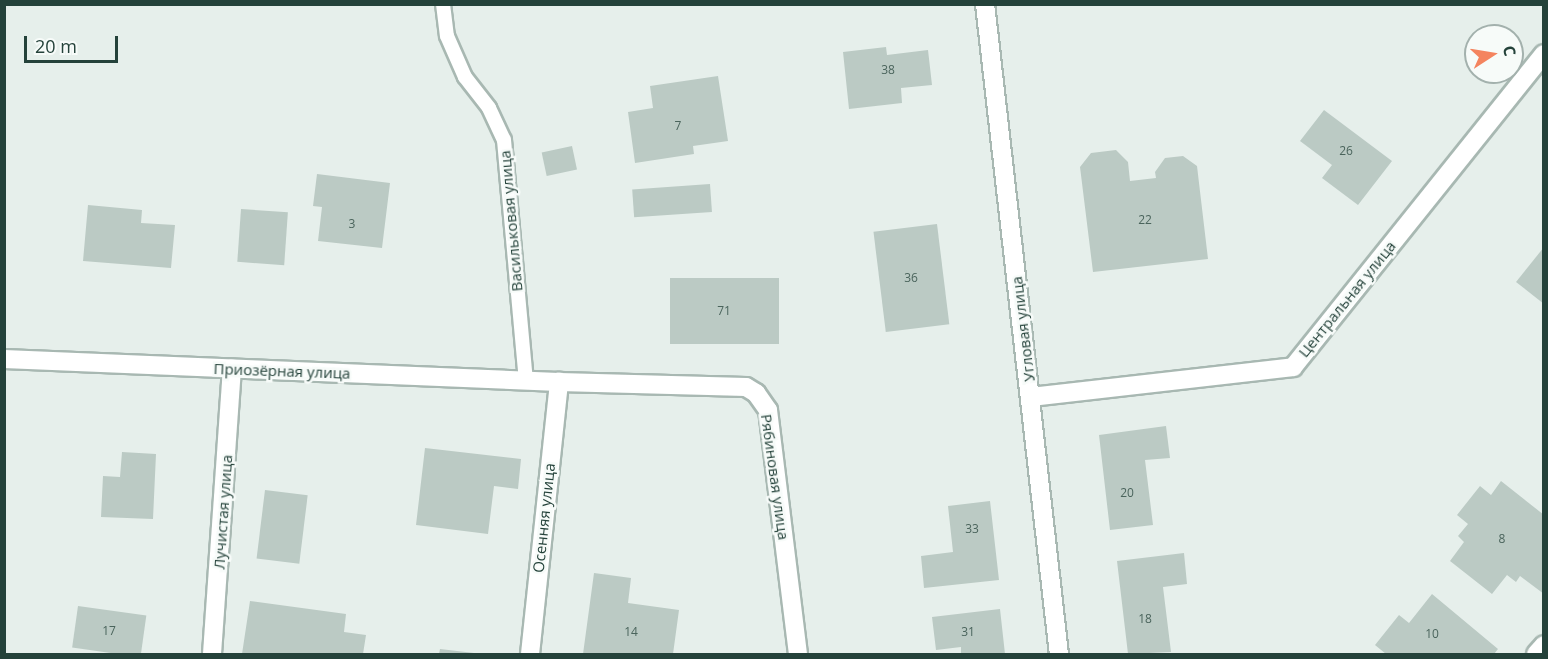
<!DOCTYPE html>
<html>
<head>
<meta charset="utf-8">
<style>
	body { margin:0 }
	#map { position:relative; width:1548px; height:659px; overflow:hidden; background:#e6efeb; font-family:"Open Sans",sans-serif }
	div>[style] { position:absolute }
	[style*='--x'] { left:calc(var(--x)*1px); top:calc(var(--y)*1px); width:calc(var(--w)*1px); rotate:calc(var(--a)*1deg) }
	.building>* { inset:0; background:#bbcac4; transform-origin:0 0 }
	.roads { filter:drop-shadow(2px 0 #a8b8b2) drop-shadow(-2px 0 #a8b8b2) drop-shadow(0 2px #a8b8b2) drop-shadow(0 -2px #a8b8b2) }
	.lane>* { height:14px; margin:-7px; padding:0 7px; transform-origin:7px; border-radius:7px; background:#fff }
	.street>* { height:18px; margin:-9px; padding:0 9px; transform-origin:9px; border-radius:9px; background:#fff }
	span { translate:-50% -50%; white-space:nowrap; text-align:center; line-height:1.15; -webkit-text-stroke:5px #f7fbf9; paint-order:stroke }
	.number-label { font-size:12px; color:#4a645c }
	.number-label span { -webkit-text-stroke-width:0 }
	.street-label { font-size:15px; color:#24423a }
	.frame { position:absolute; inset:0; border:6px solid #24423a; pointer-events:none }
	.north { position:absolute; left:1464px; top:24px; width:60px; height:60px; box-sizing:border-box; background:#f7fbf9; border:2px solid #a3b1ad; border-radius:50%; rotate:78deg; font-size:16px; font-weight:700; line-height:24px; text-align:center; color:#24423a }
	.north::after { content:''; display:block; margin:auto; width:21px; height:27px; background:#f4845f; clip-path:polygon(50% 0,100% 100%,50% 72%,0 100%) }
	.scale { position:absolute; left:24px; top:36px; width:94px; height:27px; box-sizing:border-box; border:3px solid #24423a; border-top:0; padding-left:8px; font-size:18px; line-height:21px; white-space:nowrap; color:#24423a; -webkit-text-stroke:4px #f7fbf9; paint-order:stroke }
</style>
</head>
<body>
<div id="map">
	<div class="building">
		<div style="clip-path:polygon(886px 47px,887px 55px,928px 50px,932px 85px,901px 88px,902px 103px,849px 109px,843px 52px)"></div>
		<div style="clip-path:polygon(718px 76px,728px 141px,693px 146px,694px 154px,635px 163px,628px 112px,653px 108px,650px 86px)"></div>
		<div style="clip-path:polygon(1324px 110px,1392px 161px,1358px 205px,1322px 178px,1332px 165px,1300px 141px)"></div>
		<div style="left:572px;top:146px;width:24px;height:31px;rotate:78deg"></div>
		<div style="clip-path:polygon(1116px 150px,1128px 162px,1130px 181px,1156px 178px,1155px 172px,1165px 158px,1183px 156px,1197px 166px,1208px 259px,1093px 272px,1080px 167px,1091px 153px)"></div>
		<div style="clip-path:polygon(317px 174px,390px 183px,382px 248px,318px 241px,322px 207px,313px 206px)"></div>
		<div style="left:710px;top:184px;width:28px;height:78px;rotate:86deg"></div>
		<div style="clip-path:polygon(88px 205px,142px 210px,141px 223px,175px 225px,171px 268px,83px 261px)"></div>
		<div style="left:241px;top:209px;width:47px;height:53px;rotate:4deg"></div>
		<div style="left:937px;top:224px;width:101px;height:64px;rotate:83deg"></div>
		<div style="clip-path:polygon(1544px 247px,1544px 304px,1516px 282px)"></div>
		<div style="left:670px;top:278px;width:109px;height:66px"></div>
		<div style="clip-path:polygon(1166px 426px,1170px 458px,1145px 460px,1153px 525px,1110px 530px,1099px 435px)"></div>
		<div style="clip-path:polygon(425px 448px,521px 459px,518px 489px,494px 486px,488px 534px,416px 525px)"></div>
		<div style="clip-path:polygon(122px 452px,156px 454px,153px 519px,101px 517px,103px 476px,120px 477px)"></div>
		<div style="clip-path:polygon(1501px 481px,1544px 515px,1544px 594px,1520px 576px,1516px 582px,1507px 575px,1492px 594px,1450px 561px,1464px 542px,1458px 536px,1468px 524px,1457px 515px,1480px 486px,1491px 495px)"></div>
		<div style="left:265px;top:490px;width:43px;height:69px;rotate:7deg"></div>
		<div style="clip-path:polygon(990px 501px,999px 580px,924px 588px,921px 556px,953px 552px,948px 506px)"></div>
		<div style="clip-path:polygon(1184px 553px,1187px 584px,1163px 587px,1171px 652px,1128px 654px,1117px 561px)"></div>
		<div style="clip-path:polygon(594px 573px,631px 578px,628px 603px,679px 610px,673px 654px,583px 654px)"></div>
		<div style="clip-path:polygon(1432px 594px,1498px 649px,1494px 654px,1386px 654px,1375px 645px,1399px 615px,1409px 623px)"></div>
		<div style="clip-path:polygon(250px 601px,346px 614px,344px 632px,366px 635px,363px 654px,242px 654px)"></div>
		<div style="left:78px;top:606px;width:69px;height:42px;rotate:8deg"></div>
		<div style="clip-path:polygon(1000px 609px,1005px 654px,961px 654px,961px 647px,936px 650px,932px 617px)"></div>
		<div style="clip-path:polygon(440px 649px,474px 653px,474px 654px,439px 654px)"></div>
	</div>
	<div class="roads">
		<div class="lane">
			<div style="--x:443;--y:4;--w:32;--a:83"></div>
			<div style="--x:447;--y:36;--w:45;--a:66.3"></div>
			<div style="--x:465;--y:77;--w:39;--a:52"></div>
			<div style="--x:489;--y:108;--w:35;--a:65"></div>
			<div style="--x:504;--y:140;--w:242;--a:84.8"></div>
		</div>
		<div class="street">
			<div style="--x:985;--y:4;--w:654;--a:83.51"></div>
			<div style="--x:4;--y:359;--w:555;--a:2.37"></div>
			<div style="--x:559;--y:382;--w:187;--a:1.5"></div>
			<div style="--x:746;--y:387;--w:12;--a:31"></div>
			<div style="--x:756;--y:393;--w:21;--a:55"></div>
			<div style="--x:768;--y:410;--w:246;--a:83"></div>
			<div style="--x:1031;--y:397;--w:264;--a:-6.5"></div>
			<div style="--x:1293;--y:367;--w:401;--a:-51.3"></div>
			<div style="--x:212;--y:654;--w:286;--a:-86"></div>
			<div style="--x:530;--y:654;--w:274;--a:-83.9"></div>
			<div style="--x:1536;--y:654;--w:12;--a:-48"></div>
		</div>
	</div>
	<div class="number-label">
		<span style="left:888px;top:70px">38</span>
		<span style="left:678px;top:126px">7</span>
		<span style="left:1346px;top:151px">26</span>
		<span style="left:1145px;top:220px">22</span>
		<span style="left:352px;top:224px">3</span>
		<span style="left:911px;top:278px">36</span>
		<span style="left:724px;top:311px">71</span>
		<span style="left:1127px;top:493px">20</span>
		<span style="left:972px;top:529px">33</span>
		<span style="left:1502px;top:539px">8</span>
		<span style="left:1145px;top:619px">18</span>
		<span style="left:109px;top:631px">17</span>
		<span style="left:631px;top:632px">14</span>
		<span style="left:968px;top:632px">31</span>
		<span style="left:1432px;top:634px">10</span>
	</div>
	<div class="street-label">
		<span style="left:511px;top:221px;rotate:-95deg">Васильковая улица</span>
		<span style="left:1347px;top:299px;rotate:-51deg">Центральная улица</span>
		<span style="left:1023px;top:329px;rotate:-97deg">Угловая улица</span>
		<span style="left:282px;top:371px;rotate:2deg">Приозёрная улица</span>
		<span style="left:775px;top:477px;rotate:82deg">Рябиновая улица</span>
		<span style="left:223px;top:512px;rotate:-86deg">Лучистая улица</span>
		<span style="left:544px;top:518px;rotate:-84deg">Осенняя улица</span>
	</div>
	<div class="frame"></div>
	<div class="north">С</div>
	<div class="scale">20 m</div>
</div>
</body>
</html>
